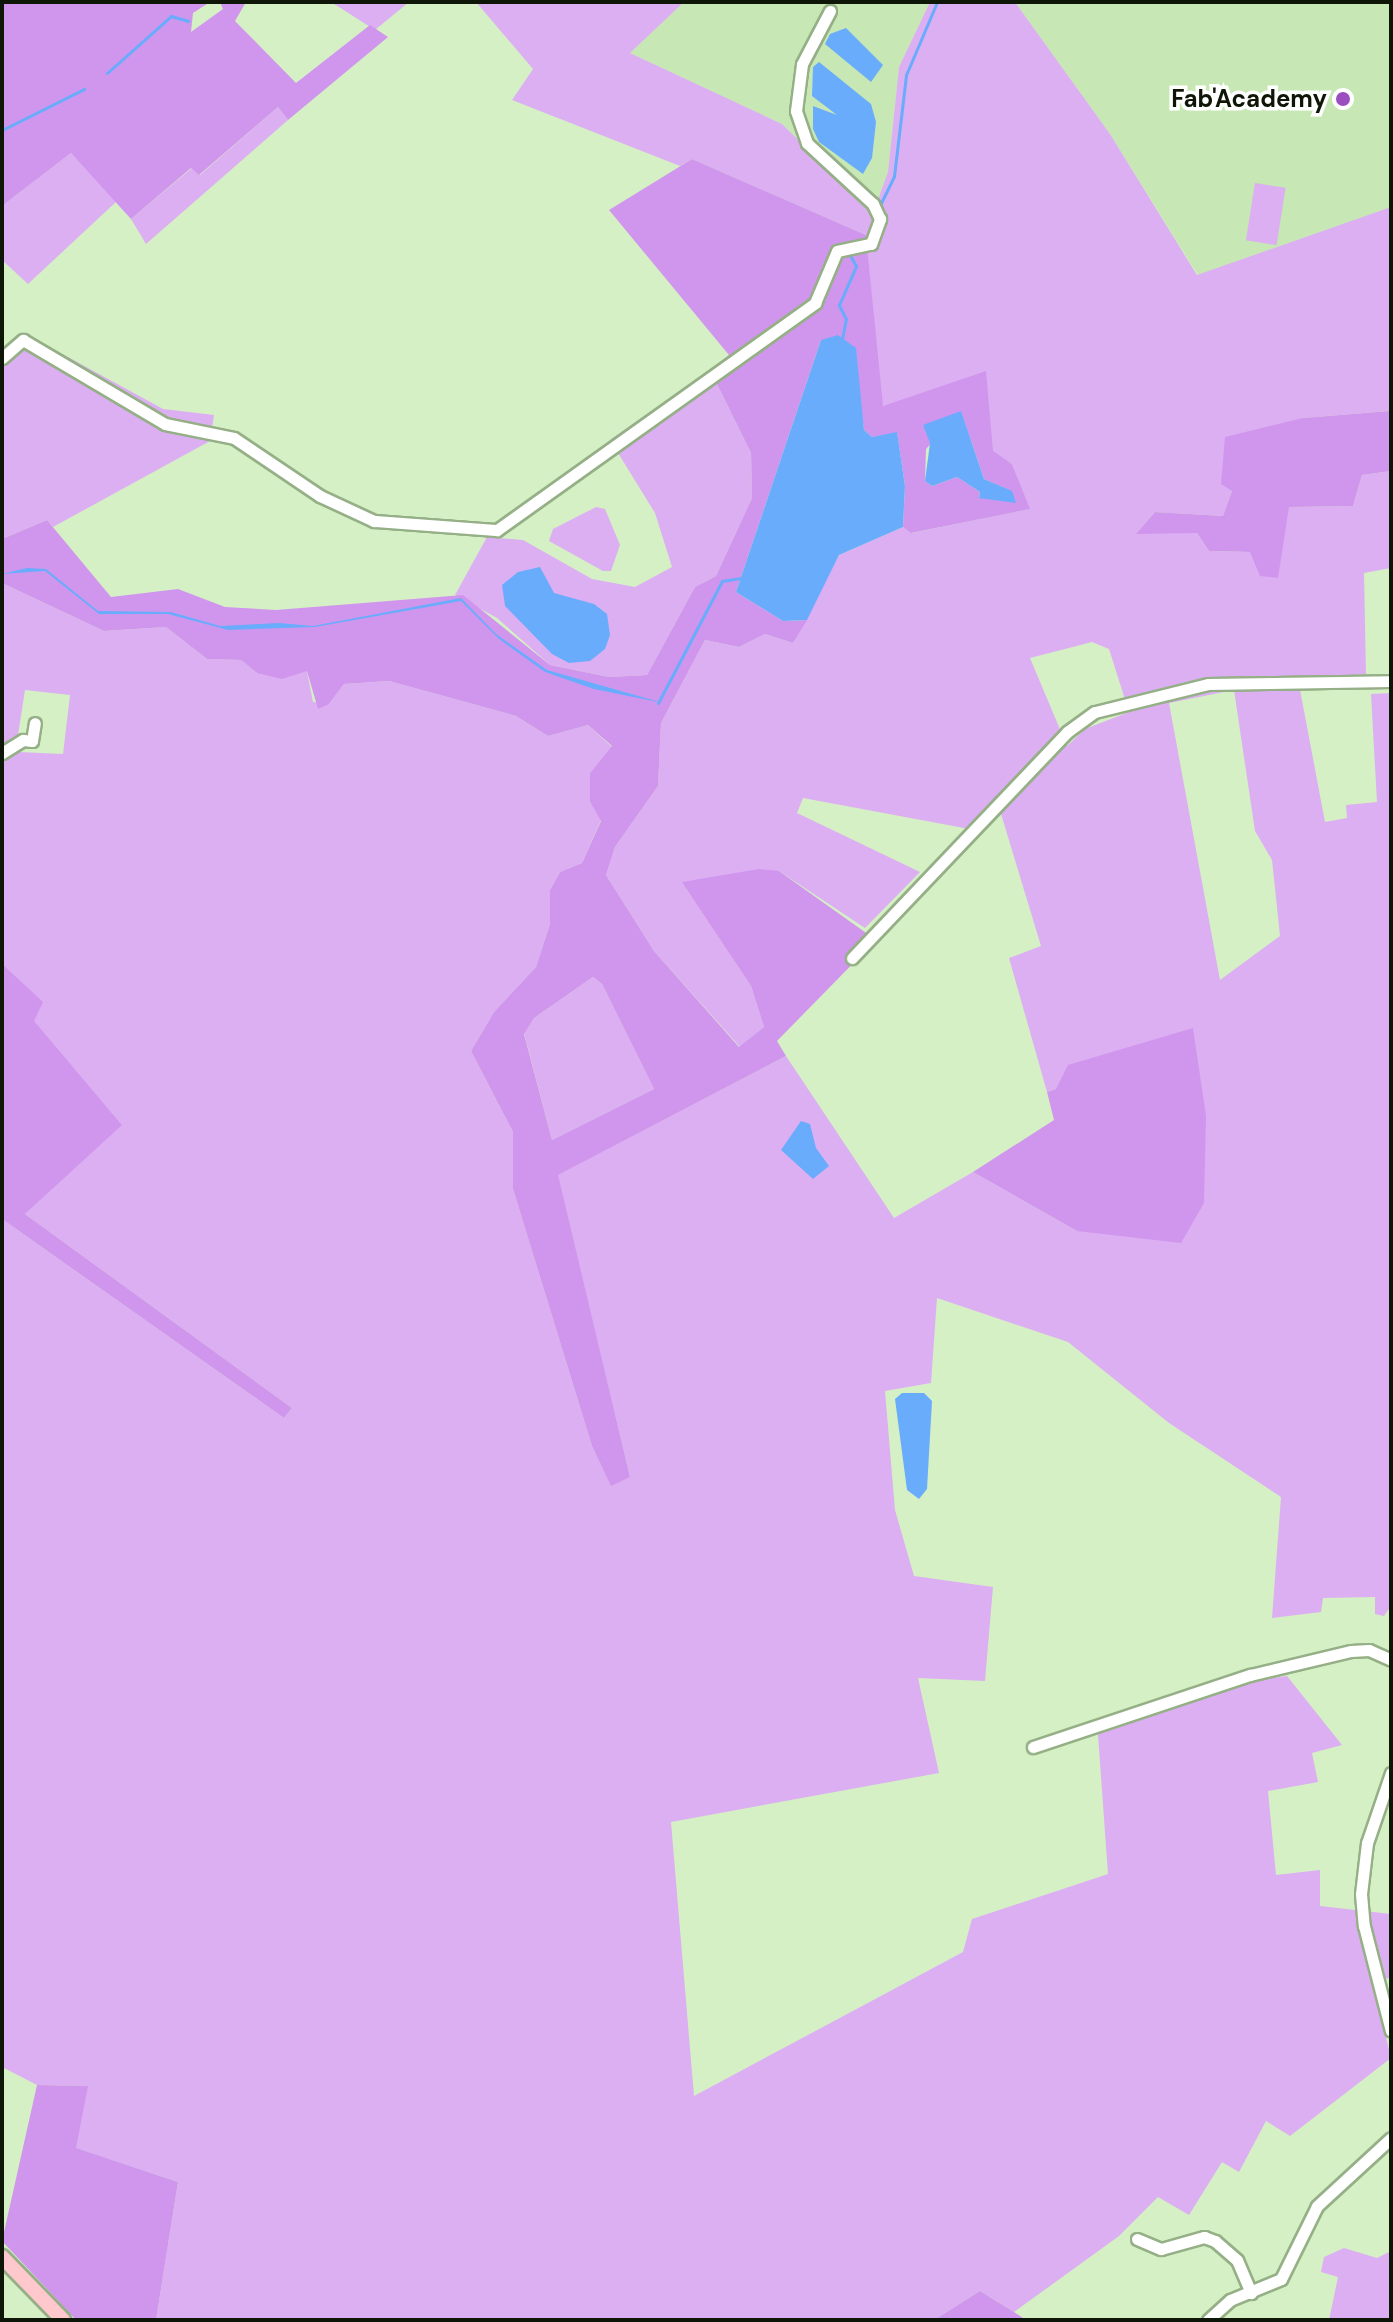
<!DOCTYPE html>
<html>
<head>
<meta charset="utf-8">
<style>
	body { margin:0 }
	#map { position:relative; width:1393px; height:2322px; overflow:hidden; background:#d5f0c5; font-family:"DM Sans",sans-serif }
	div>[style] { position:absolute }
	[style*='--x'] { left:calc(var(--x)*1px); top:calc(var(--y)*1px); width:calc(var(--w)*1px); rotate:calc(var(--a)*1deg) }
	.built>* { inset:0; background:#c7e7b5 }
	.green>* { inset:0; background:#dcaff3; transform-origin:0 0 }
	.forest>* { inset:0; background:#d096ed }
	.water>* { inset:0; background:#69acfc }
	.stream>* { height:3px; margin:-1.5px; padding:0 1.5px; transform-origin:1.5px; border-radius:1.5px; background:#69acfc }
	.roads { filter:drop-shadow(2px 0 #95af86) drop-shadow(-2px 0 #95af86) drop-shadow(0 2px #95af86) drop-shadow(0 -2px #95af86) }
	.minor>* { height:11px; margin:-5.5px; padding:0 5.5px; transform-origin:5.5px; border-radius:5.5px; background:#fff }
	.major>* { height:14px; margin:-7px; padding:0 7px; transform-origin:7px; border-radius:7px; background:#fec8cd }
	.dots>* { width:22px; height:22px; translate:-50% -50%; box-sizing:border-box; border:4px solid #fff; border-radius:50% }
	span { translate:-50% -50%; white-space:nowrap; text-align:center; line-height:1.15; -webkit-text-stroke:7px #fff; paint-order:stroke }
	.poi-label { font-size:24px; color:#0d1607; font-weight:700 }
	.right { translate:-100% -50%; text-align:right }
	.frame { position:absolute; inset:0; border:4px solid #0d1607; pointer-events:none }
</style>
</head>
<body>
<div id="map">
	<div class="built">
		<div style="clip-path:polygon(684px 2px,930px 2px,899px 67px,888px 173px,876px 208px,866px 207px,782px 124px,630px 53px)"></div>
		<div style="clip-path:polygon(1015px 2px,1391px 2px,1391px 207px,1198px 275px,1110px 134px)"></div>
	</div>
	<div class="green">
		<div style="clip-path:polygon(331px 2px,409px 2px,375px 30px)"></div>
		<div style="clip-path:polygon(evenodd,476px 2px,684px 2px,630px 53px,782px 124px,866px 207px,875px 208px,888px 172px,899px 67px,930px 2px,1015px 2px,1110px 134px,1197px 275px,1391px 207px,1391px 433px,1388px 411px,1303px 418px,1232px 491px,1223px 516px,1155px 512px,1137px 533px,1197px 533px,1209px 551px,1250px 552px,1289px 507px,1353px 506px,1362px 475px,1391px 471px,1391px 568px,1364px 573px,1366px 674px,1298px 679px,1325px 822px,1347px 818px,1346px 805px,1377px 802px,1371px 694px,1391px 693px,1391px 1606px,1384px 1616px,1375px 1614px,1375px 1597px,1323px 1598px,1321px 1612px,1272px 1618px,1281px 1497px,1169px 1423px,1068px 1342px,937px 1298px,931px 1383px,885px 1391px,895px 1510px,914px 1576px,993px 1587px,985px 1681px,918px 1678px,939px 1773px,671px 1822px,694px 2096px,963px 1952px,972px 1919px,1108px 1874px,1097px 1721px,1272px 1663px,1272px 1678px,1287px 1676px,1342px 1745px,1312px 1753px,1318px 1782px,1268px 1791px,1276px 1875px,1320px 1870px,1320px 1906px,1391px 1914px,1391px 1977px,1373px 1983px,1391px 2058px,1290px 2136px,1266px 2121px,1239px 2172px,1222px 2162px,1189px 2215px,1158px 2197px,1119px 2236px,1014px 2312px,980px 2291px,934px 2320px,156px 2320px,178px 2182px,75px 2148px,87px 2086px,37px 2085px,2px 2067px,2px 1219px,284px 1418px,292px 1408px,25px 1214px,121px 1124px,33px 1021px,42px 1002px,2px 965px,2px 762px,19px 752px,63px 754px,70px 695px,25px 690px,18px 735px,2px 745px,2px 583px,104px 631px,166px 627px,207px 659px,241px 660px,257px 673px,307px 671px,313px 702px,329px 704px,344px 684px,389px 681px,516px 716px,548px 736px,588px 725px,612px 747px,590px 773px,590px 802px,601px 820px,582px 863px,560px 872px,550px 890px,550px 924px,536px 967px,494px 1012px,471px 1051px,513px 1132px,513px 1189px,592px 1446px,611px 1485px,630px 1477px,557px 1175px,786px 1056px,894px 1218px,973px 1172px,1077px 1231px,1056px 1089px,1047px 1092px,1009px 958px,1041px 946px,1001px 814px,977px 837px,964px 828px,803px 798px,797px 813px,920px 872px,865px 928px,779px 871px,683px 882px,751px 986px,764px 1027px,740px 1047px,654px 951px,606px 875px,615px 847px,658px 786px,661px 723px,705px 640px,739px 647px,765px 634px,793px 643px,839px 555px,903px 527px,912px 533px,1029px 509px,1012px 464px,905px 402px,882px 406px,866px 235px,692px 159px,680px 166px,512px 100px,533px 69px,476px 2px,1092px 642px,1109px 649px,1129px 712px,1085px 729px,1067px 746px,1030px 658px,1092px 642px,476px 2px,1234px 690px,1255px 831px,1272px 860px,1280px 936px,1220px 980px,1169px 703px,1234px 690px)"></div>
		<div style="clip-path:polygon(278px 107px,288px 120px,146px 244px,131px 219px,192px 168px,200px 175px)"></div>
		<div style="clip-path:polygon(71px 153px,117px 201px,28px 284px,2px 260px,2px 206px)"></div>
		<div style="left:1255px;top:183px;width:31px;height:58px;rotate:9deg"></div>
		<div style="clip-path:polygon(35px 339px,163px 409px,214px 415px,210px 441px,53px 527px,47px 520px,2px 539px,2px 368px)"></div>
		<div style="clip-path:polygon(710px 370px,751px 453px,752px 498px,716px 576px,695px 587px,647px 675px,609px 677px,550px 665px,497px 618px,455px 595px,487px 537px,523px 540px,592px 579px,635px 587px,672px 567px,655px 513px,610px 440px)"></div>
		<div style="clip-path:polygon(596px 507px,605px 509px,620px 545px,611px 571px,603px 571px,549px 541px,553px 529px)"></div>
		<div style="clip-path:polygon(593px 977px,602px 984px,654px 1089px,552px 1140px,524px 1033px,534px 1018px)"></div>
		<div style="clip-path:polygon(1344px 2248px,1377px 2258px,1391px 2251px,1391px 2320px,1329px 2320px,1338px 2277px,1321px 2272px,1324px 2257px)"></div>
	</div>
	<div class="forest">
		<div style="clip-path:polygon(2px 2px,210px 2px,193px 13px,191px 32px,223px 9px,220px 2px,246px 2px,235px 21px,296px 83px,370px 25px,388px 37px,288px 120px,278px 107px,199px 175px,191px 168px,131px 219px,71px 153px,2px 206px)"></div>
		<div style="clip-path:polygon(evenodd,692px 159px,866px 235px,883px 406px,986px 371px,993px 451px,1012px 464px,1030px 509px,911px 533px,903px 527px,905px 486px,897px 433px,872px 437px,864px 430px,859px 395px,821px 340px,736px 592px,783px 621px,807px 620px,793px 643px,765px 634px,739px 647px,705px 640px,661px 723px,658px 786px,615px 847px,606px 875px,654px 951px,739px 1047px,764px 1027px,751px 986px,682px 882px,759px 869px,779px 871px,876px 940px,777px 1041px,786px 1056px,558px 1175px,630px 1477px,611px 1486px,592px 1446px,513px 1189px,513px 1132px,471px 1051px,494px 1012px,536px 967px,550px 924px,550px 890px,560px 872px,582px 863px,601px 821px,590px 802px,590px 773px,612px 746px,588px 725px,548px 736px,516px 716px,389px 681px,344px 684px,329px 704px,318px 709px,307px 671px,282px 679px,257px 673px,241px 660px,207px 659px,166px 627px,104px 631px,2px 583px,2px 539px,47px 520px,111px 597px,178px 589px,225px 607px,276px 610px,463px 595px,550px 665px,609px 677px,647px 675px,695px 587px,716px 576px,752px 498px,751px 453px,710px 370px,729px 355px,609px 210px,692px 159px,961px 411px,984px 479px,1011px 491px,979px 498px,980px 492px,957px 477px,932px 486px,925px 481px,926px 449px,961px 411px,692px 159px,593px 977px,602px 984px,654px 1089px,552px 1140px,524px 1034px,534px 1018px,593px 977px)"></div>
		<div style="clip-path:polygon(1389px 411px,1391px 471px,1362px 475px,1353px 506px,1289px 507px,1278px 578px,1260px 576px,1250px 552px,1209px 551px,1197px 533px,1136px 534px,1155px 512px,1223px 516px,1232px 491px,1221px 484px,1225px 437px,1303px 418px)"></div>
		<div style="clip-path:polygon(2px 964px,43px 1002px,34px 1021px,122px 1125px,25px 1214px,292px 1408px,284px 1418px,2px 1219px)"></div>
		<div style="clip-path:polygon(1193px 1028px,1206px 1116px,1204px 1203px,1181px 1243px,1077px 1231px,973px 1172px,1054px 1120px,1047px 1092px,1056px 1089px,1068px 1065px)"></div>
		<div style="clip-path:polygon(37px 2085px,88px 2086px,76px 2148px,178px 2182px,156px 2320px,76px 2320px,2px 2241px)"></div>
		<div style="clip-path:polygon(980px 2291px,1014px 2312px,1026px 2320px,934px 2320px)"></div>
	</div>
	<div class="water">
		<div style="clip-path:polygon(846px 28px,883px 65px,871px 82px,825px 44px,830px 34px)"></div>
		<div style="clip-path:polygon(819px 62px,871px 104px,876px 122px,872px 158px,863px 174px,819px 142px,813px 129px,813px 106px,837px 115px,812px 96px,813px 67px)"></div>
		<div style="clip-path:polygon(838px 335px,856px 348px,864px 430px,872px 437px,897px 432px,905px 486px,903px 527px,839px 555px,807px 620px,783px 621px,736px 592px,821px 340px)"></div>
		<div style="clip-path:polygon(961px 411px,984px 479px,1012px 491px,1016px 503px,979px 498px,980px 492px,957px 477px,932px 486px,925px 481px,930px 443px,923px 425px)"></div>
		<div style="clip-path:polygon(540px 567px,554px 593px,594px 604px,607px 614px,610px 635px,605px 649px,590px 661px,569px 663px,552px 654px,505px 606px,502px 585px,518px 572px)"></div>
		<div style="clip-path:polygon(27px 568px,46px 569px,98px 611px,171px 612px,220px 626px,279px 623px,313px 626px,461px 598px,496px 634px,547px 670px,663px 703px,594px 689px,545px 672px,499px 639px,461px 601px,315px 627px,228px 630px,168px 614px,99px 614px,45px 571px,2px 574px)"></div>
		<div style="clip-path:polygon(801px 1121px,810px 1124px,816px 1148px,829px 1166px,813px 1179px,781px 1150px)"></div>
		<div style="clip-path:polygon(902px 1393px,924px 1393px,932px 1401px,927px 1489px,919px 1499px,907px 1490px,895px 1399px)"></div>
	</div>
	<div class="stream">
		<div style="--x:107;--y:73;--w:86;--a:-41.7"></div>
		<div style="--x:171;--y:16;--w:18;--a:16"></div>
		<div style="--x:2;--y:130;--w:92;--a:-26.6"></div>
		<div style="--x:880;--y:205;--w:32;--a:-64"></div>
		<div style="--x:894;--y:176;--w:102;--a:-83.2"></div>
		<div style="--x:906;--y:75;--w:79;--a:-67"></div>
		<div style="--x:842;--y:339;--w:20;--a:-79"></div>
		<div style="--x:846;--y:319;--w:16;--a:-117"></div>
		<div style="--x:839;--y:305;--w:43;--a:-66.4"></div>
		<div style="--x:856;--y:266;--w:13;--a:-119"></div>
		<div style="--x:658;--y:703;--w:138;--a:-62.3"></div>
		<div style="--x:722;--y:581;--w:20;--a:-9"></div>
	</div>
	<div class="roads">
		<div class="minor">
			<div style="--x:2;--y:358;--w:28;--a:-41"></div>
			<div style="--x:23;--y:340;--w:165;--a:30.6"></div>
			<div style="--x:165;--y:424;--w:70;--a:11.5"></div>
			<div style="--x:234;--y:438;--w:104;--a:34"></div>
			<div style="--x:320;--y:496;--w:60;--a:24.8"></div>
			<div style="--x:374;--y:521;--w:123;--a:4.2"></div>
			<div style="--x:497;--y:530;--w:391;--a:-35.5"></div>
			<div style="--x:815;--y:303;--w:56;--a:-67.1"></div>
			<div style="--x:837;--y:251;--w:35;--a:-12"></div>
			<div style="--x:871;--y:244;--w:27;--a:-70"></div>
			<div style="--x:880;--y:219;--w:17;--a:-115"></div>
			<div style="--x:873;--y:204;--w:90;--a:-137.3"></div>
			<div style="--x:807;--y:143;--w:34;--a:-109"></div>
			<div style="--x:796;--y:111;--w:47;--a:-82.7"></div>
			<div style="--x:802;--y:64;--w:60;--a:-62.2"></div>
			<div style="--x:2;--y:753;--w:25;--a:-32"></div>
			<div style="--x:23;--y:740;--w:9;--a:6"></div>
			<div style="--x:32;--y:741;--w:18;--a:-81"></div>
			<div style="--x:852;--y:958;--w:312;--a:-46.4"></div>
			<div style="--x:1067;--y:732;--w:34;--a:-36"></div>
			<div style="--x:1095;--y:712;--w:116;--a:-13.9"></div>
			<div style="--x:1208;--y:684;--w:183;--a:-0.9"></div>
			<div style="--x:1033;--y:1747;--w:229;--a:-18.4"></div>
			<div style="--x:1250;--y:1675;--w:104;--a:-13.4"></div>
			<div style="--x:1351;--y:1651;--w:18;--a:-3"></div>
			<div style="--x:1369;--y:1650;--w:24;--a:24"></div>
			<div style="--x:1391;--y:1773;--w:74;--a:108.9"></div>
			<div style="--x:1367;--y:1843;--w:51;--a:96.7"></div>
			<div style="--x:1361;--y:1894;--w:32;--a:85"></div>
			<div style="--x:1364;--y:1926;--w:108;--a:75.6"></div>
			<div style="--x:1137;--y:2239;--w:26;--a:23"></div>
			<div style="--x:1161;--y:2249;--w:45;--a:-15.6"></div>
			<div style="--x:1204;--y:2237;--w:12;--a:20"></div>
			<div style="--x:1215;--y:2241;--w:29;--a:41"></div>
			<div style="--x:1237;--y:2260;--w:36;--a:67"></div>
			<div style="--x:1208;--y:2320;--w:30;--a:-42"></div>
			<div style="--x:1230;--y:2300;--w:55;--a:-22.4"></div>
			<div style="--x:1281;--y:2279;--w:81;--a:-63.7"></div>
			<div style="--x:1317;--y:2206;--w:100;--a:-42.6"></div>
		</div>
		<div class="major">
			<div style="--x:2;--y:2257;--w:88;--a:45.9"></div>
		</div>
	</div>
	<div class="dots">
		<div style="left:1343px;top:99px;background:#9c4ebe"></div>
	</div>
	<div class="poi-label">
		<span class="right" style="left:1327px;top:99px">Fab'Academy</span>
	</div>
	<div class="frame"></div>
</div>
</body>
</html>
